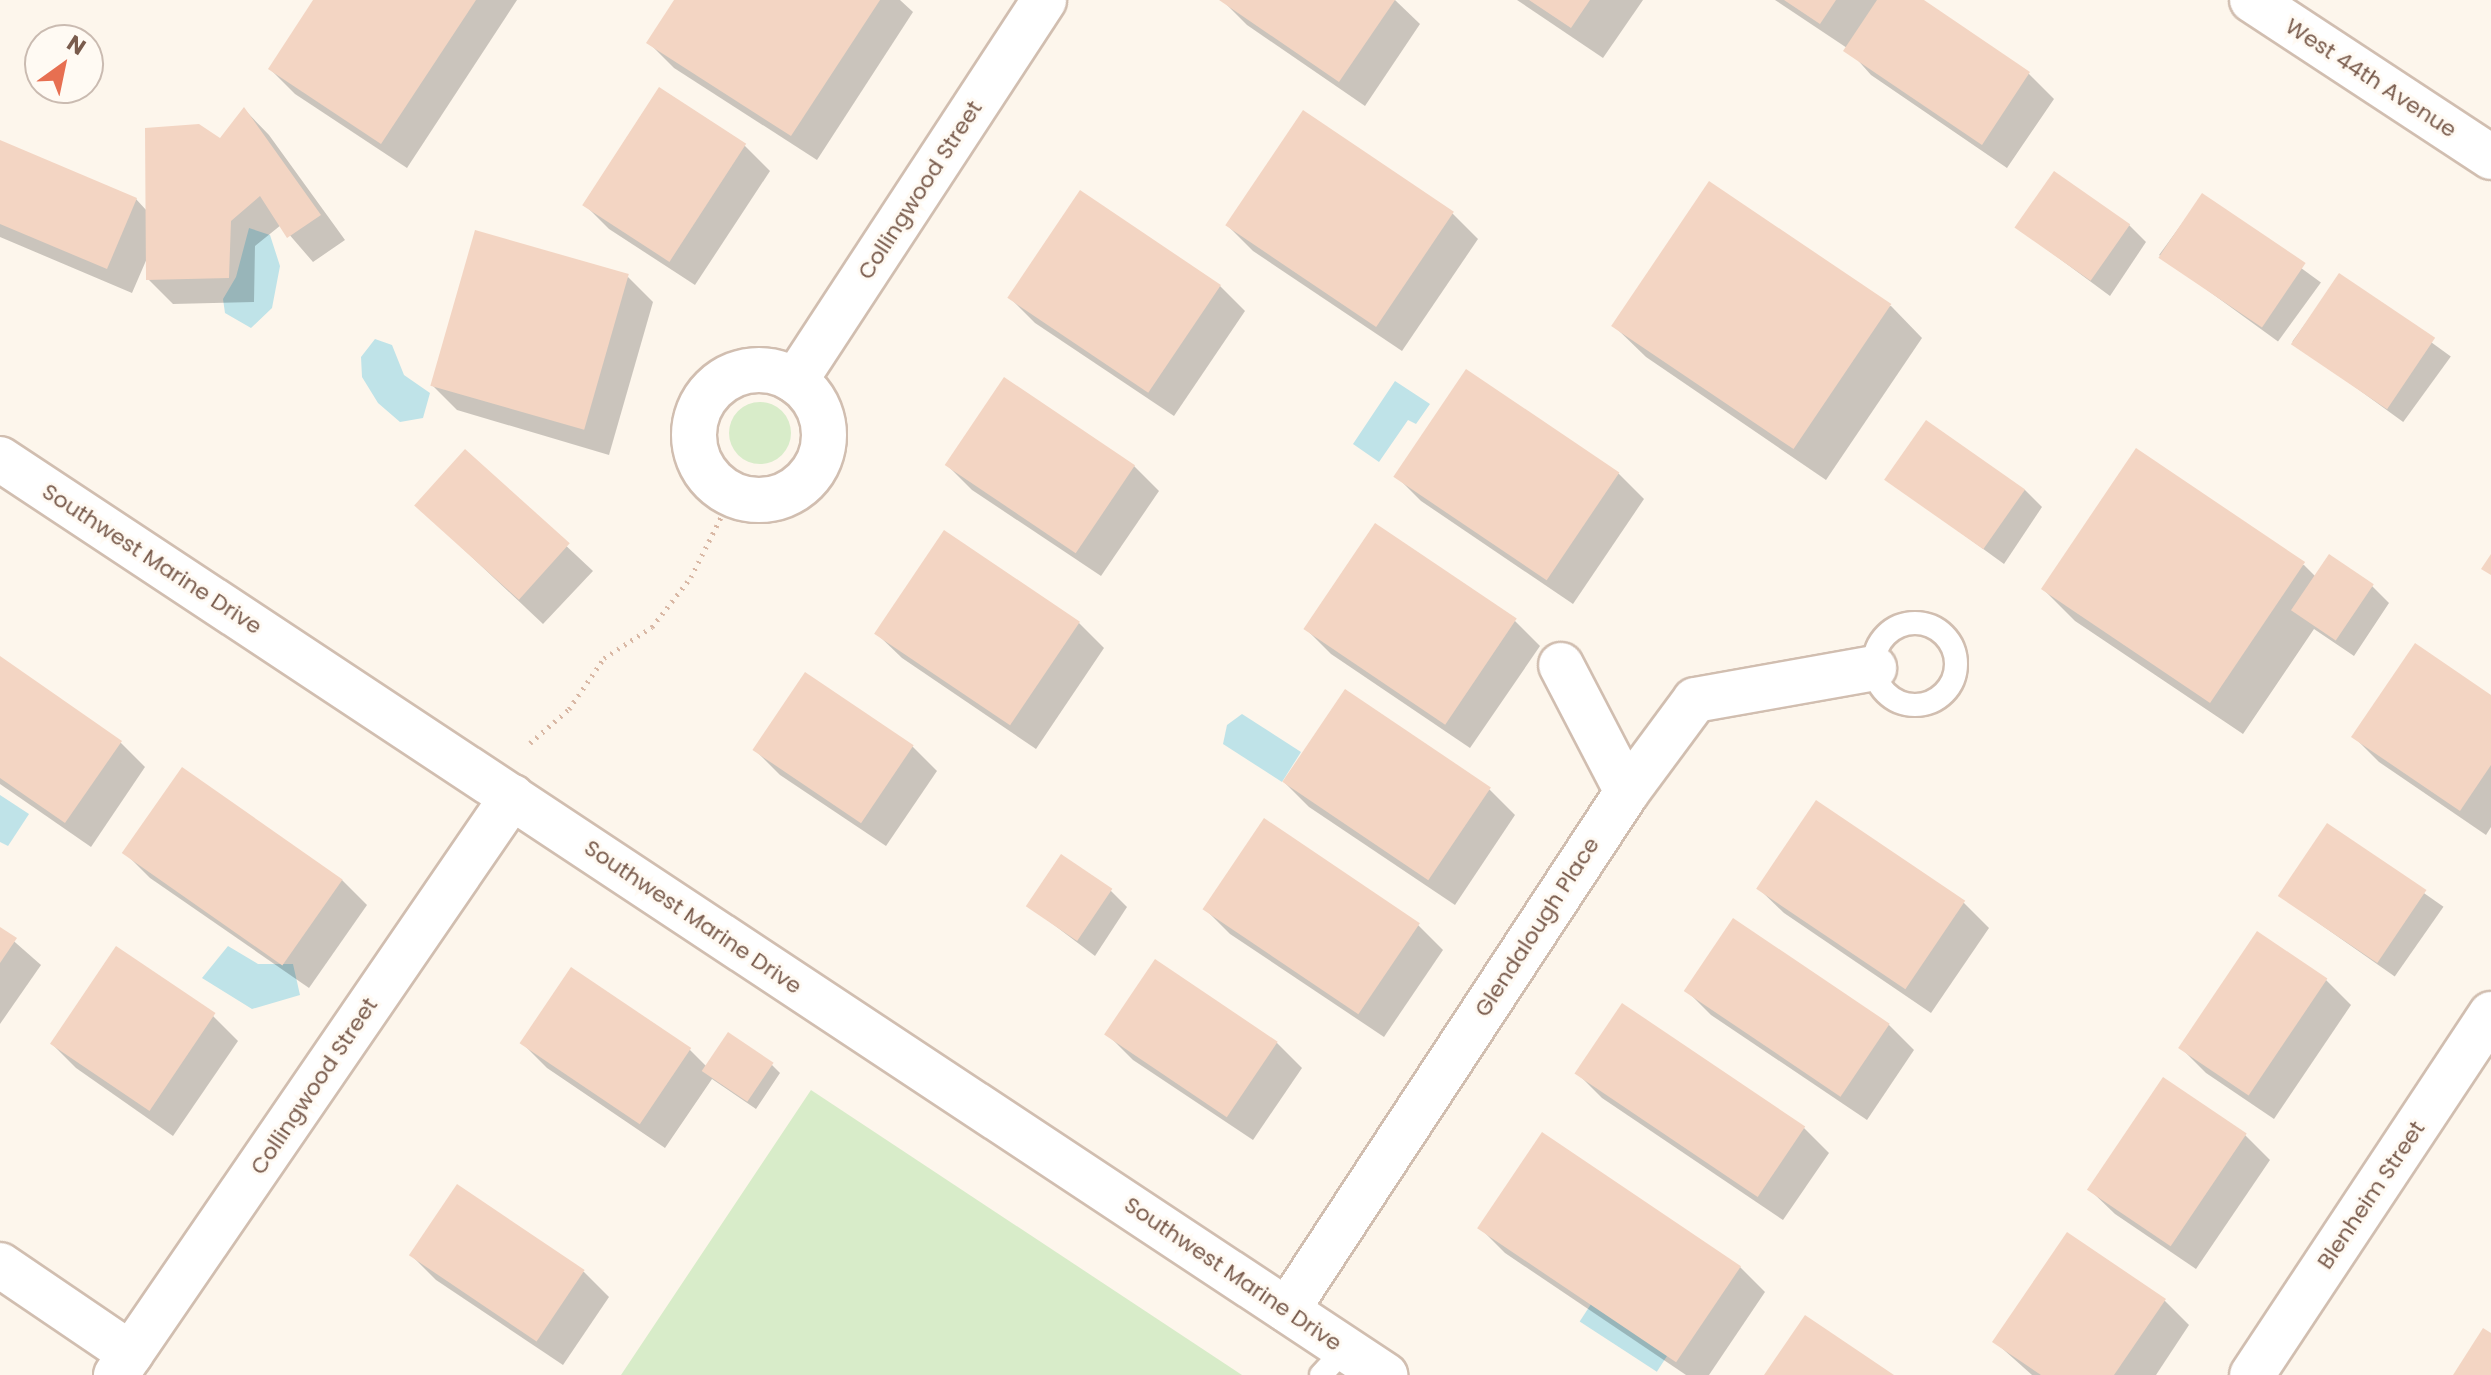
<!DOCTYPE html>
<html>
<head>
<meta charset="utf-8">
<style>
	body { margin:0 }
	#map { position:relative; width:2491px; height:1375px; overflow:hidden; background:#fdf6ec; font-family:Poppins,sans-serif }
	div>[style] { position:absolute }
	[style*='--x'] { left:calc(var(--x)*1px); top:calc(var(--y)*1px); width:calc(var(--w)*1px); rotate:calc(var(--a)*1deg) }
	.green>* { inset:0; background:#d8ecc9 }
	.round { border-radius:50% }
	.water>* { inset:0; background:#bfe3e8; transform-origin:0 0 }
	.shadow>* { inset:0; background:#0003; transform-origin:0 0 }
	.building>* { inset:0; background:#f3d5c3; transform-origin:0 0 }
	.path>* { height:5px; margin-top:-2.5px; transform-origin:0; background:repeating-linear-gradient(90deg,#d9b8a5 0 2px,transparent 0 8px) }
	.roads { filter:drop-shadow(2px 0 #d1beb0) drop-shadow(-2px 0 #d1beb0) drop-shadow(0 2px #d1beb0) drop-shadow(0 -2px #d1beb0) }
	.service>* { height:22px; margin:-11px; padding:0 11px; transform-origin:11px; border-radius:11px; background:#fff }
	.service>.ring { margin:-11px; padding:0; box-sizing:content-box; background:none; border:22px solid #fff; border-radius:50% }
	.minor>* { height:44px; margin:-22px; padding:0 22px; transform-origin:22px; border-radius:22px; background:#fff }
	.minor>.ring { margin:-22px; padding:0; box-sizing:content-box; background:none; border:44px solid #fff; border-radius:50% }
	.tertiary>* { height:44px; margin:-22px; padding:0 22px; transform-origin:22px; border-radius:22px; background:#fff }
	.secondary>* { height:44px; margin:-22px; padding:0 22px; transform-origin:22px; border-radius:22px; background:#fff }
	span { translate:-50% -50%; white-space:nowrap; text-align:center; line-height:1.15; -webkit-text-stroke:6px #fffaf3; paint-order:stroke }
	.street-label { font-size:22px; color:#7a5c4d }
	.north { position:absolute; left:24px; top:24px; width:80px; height:80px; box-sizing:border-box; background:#fffaf3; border:2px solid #cabbb1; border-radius:50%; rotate:33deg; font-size:22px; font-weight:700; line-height:32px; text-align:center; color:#7a5c4d }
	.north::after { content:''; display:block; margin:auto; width:28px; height:36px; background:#e76f51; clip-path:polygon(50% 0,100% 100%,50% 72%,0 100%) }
</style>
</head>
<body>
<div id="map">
	<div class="green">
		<div class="round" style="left:729px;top:402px;width:62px;height:62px"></div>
		<div style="clip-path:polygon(811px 1090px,1242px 1375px,621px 1375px)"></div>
	</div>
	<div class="water">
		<div style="clip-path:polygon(249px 228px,270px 235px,280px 266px,272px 308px,251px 328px,225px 313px,223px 299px,236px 277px)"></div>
		<div style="clip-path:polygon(375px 339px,392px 345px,404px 375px,430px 393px,423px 418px,400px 422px,378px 403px,362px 377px,361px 357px)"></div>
		<div style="clip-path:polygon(1395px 381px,1430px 404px,1416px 424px,1408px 420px,1379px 462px,1353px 444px)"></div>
		<div style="clip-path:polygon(1242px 714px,1301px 752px,1282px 782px,1223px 744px,1227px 725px)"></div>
		<div style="clip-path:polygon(0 795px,29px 814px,8px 846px,0 842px)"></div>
		<div style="clip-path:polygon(228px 946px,258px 964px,293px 964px,300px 995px,252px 1009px,202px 978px)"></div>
		<div style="left:1608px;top:1278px;width:92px;height:52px;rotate:33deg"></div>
	</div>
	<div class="shadow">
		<div style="clip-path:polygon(316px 0,517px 0,407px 168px,295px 94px,270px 69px)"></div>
		<div style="clip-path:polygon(677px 0,900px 0,913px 12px,817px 160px,674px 68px,649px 43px)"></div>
		<div style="clip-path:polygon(1222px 0,1395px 0,1420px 24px,1365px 106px,1247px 25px)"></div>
		<div style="clip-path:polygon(1517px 0,1643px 0,1603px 58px)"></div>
		<div style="clip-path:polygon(1775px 0,1920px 0,2029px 74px,2054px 99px,2007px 168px,1871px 75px,1847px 48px)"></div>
		<div style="clip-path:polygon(660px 90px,745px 146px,770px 171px,695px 285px,609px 229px,584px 204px)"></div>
		<div style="clip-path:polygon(245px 110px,269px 135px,345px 240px,313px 262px,281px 225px,255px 246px,254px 302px,173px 304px,148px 279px,148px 256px,132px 293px,0 237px,0 142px,136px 199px,147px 211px,221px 141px)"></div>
		<div style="clip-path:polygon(1304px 113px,1453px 214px,1478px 239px,1402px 351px,1253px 251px,1228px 226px)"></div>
		<div style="left:2202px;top:196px;width:147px;height:73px;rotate:36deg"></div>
		<div style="clip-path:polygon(2129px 225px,2146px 242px,2110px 296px,2018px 228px)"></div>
		<div style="left:2340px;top:276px;width:137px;height:81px;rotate:36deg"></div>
		<div style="clip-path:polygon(628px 277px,653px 302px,609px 455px,457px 410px,432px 385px)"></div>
		<div style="clip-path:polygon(1220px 286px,1245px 311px,1174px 416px,1035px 323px,1010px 298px)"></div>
		<div style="clip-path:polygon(1891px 306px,1922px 338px,1826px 480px,1646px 357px,1614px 326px)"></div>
		<div style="clip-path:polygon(1467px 371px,1619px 474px,1644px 499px,1573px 604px,1421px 501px,1396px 476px)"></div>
		<div style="clip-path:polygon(466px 452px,593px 571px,543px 624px,442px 529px)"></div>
		<div style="clip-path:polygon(947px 465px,1134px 466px,1159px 491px,1101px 576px,972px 490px)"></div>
		<div style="clip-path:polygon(1888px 480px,2025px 490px,2042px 507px,2004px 564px)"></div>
		<div style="clip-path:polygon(945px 533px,1079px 623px,1104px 648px,1036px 749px,902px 658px,876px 633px)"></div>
		<div style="clip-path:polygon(2304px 565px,2316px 577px,2372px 586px,2389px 603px,2354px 656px,2314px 629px,2243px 734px,2075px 621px,2043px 589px)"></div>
		<div style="clip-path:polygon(1515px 621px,1540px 646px,1470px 748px,1331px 654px,1306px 629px)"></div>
		<div style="clip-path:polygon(0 659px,120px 742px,145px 767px,91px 847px,0 784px)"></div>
		<div style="clip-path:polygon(1345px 692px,1490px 790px,1515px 815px,1455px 905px,1309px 807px,1284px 782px)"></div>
		<div style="clip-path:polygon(2491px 697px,2491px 827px,2486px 835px,2379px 762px,2354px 737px)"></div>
		<div style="clip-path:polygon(912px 746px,937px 771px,886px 846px,780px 775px,755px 750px)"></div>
		<div style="clip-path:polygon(1816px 803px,1964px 903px,1989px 928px,1931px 1013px,1784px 913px,1758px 888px)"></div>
		<div style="left:2328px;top:826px;width:141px;height:85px;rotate:35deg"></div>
		<div style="clip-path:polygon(125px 853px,342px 880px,367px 905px,309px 988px,150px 878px)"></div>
		<div style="clip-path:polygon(1110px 890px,1127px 907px,1095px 956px,1029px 906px)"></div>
		<div style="clip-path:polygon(1205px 909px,1418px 925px,1443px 950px,1384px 1037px,1230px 934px)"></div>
		<div style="clip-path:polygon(0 929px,41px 965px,0 1024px)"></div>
		<div style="clip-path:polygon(2326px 980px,2351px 1005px,2274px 1119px,2206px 1073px,2181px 1048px)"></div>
		<div style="clip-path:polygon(1686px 990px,1889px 1025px,1914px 1050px,1867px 1120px,1711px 1015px)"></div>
		<div style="clip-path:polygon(213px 1016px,238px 1041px,173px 1136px,76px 1068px,51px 1043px)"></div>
		<div style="clip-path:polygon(1108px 1035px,1277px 1043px,1302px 1068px,1253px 1140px,1133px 1060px)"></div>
		<div style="clip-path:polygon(522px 1043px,690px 1050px,707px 1067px,772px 1065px,780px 1073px,756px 1109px,712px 1079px,665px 1148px,547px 1068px)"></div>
		<div style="clip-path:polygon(1577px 1073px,1804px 1128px,1829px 1153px,1783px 1220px,1602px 1098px)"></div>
		<div style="clip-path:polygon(2245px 1135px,2270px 1160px,2196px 1269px,2115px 1214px,2090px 1190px)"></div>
		<div style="clip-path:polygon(1480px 1228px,1740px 1267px,1765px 1292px,1709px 1375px,1686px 1375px,1505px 1253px)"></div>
		<div style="clip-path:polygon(411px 1255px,584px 1272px,609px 1297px,563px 1365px,436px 1280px)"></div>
		<div style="clip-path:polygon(2164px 1300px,2189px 1325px,2156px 1375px,2032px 1375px,1995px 1342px)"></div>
	</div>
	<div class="building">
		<div style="clip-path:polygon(313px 0,476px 0,381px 144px,268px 69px)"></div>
		<div style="clip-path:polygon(674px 0,880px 0,791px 136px,646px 43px)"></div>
		<div style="clip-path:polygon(1219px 0,1395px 0,1339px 82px)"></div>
		<div style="clip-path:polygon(1529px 0,1590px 0,1571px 28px)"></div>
		<div style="clip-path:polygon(1784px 0,1836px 0,1820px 24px)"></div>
		<div style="clip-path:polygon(1877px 0,1924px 0,2030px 72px,1982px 145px,1843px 51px)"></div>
		<div style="left:659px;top:87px;width:104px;height:141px;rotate:33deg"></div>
		<div style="clip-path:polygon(244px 107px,321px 215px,287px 238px,260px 196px,231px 221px,229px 278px,146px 280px,145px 128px,199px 124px,220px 138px)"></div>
		<div style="left:1303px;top:110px;width:182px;height:139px;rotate:34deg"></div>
		<div style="clip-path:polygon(0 140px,137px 198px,107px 269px,0 224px)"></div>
		<div style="left:2054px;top:171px;width:93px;height:69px;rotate:35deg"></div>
		<div style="left:1709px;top:181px;width:220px;height:175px;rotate:34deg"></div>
		<div style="left:1080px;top:190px;width:170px;height:130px;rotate:34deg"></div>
		<div style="left:2202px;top:193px;width:125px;height:78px;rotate:34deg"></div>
		<div style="left:475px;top:230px;width:160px;height:162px;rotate:16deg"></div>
		<div style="left:2339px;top:273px;width:116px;height:86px;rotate:34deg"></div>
		<div style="left:1466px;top:369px;width:185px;height:130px;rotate:34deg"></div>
		<div style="left:1004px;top:377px;width:158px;height:106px;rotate:34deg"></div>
		<div style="left:1926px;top:420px;width:121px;height:73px;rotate:35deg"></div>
		<div style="left:2136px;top:448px;width:204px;height:170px;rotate:34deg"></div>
		<div style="left:465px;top:449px;width:141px;height:76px;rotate:42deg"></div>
		<div style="left:1375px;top:523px;width:171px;height:128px;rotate:34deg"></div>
		<div style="left:944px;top:530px;width:164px;height:125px;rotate:34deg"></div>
		<div style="left:2329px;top:554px;width:54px;height:68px;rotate:34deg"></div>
		<div style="clip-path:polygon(2491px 554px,2491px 575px,2481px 569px)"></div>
		<div style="clip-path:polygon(2415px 643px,2491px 695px,2491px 765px,2460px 811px,2351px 737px)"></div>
		<div style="clip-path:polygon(0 656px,122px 741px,65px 823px,0 778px)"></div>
		<div style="left:805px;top:672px;width:131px;height:94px;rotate:34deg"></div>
		<div style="left:1345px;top:689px;width:176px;height:112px;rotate:34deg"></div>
		<div style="left:182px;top:767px;width:196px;height:105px;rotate:35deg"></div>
		<div style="left:1816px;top:800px;width:180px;height:107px;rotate:34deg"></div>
		<div style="left:1264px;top:818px;width:188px;height:110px;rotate:34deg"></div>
		<div style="left:2327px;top:823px;width:120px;height:88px;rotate:34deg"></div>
		<div style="left:1061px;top:854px;width:62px;height:63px;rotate:34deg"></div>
		<div style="left:1733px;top:918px;width:189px;height:88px;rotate:34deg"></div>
		<div style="clip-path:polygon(0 927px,17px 938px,0 963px)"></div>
		<div style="left:2257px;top:931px;width:85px;height:141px;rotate:34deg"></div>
		<div style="left:116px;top:946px;width:120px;height:118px;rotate:34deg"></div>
		<div style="left:1155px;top:959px;width:148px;height:91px;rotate:34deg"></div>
		<div style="left:571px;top:967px;width:145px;height:92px;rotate:34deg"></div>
		<div style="left:1622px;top:1003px;width:221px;height:85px;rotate:34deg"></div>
		<div style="left:728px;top:1032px;width:55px;height:47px;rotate:34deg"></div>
		<div style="left:2163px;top:1077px;width:101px;height:136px;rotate:34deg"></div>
		<div style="left:1542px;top:1132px;width:240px;height:116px;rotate:34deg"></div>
		<div style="left:457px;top:1184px;width:154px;height:86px;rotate:34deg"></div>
		<div style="clip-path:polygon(2067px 1232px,2166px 1299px,2114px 1375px,2041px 1375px,1992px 1342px)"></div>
		<div style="clip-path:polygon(1805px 1315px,1894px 1375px,1764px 1375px)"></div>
		<div style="clip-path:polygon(2483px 1328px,2491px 1333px,2491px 1375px,2453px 1375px)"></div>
	</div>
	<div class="path">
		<div style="--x:530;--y:743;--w:52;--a:-41.1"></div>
		<div style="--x:569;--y:709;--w:62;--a:-55.5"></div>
		<div style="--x:604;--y:658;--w:57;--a:-32.9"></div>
		<div style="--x:652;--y:627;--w:63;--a:-52"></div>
		<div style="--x:691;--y:577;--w:92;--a:-63.4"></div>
	</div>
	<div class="roads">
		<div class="service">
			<div class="ring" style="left:1874px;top:623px;width:60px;height:60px"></div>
			<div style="--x:1321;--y:1375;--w:35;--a:-47"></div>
		</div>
		<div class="minor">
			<div style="--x:2252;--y:0;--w:286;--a:33.3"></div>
			<div class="ring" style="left:694px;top:370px;width:86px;height:86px"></div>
			<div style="--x:795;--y:381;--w:455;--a:-56.8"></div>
			<div style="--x:1561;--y:665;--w:143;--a:62.5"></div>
			<div style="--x:0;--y:1265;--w:158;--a:34.2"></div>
			<div style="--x:1287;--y:1310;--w:620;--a:-56.72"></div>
			<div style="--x:1627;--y:792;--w:114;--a:-53.5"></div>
			<div style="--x:1695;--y:700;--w:182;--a:-10.1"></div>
			<div style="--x:116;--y:1375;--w:701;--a:-55.58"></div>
		</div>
		<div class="tertiary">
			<div style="--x:2252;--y:1375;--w:433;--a:-56.5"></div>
		</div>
		<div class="secondary">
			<div style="--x:0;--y:459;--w:1661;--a:33.48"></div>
		</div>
	</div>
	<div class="street-label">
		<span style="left:2371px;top:78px;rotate:33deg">West 44th Avenue</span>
		<span style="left:920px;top:190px;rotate:-57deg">Collingwood Street</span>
		<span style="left:152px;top:559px;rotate:33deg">Southwest Marine Drive</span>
		<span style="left:693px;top:917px;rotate:34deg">Southwest Marine Drive</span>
		<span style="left:1537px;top:927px;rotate:-57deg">Glendalough Place</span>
		<span style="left:314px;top:1086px;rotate:-56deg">Collingwood Street</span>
		<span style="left:2371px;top:1195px;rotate:-56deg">Blenheim Street</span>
		<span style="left:1233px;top:1274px;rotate:34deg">Southwest Marine Drive</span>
	</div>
	<div class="north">N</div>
</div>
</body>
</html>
